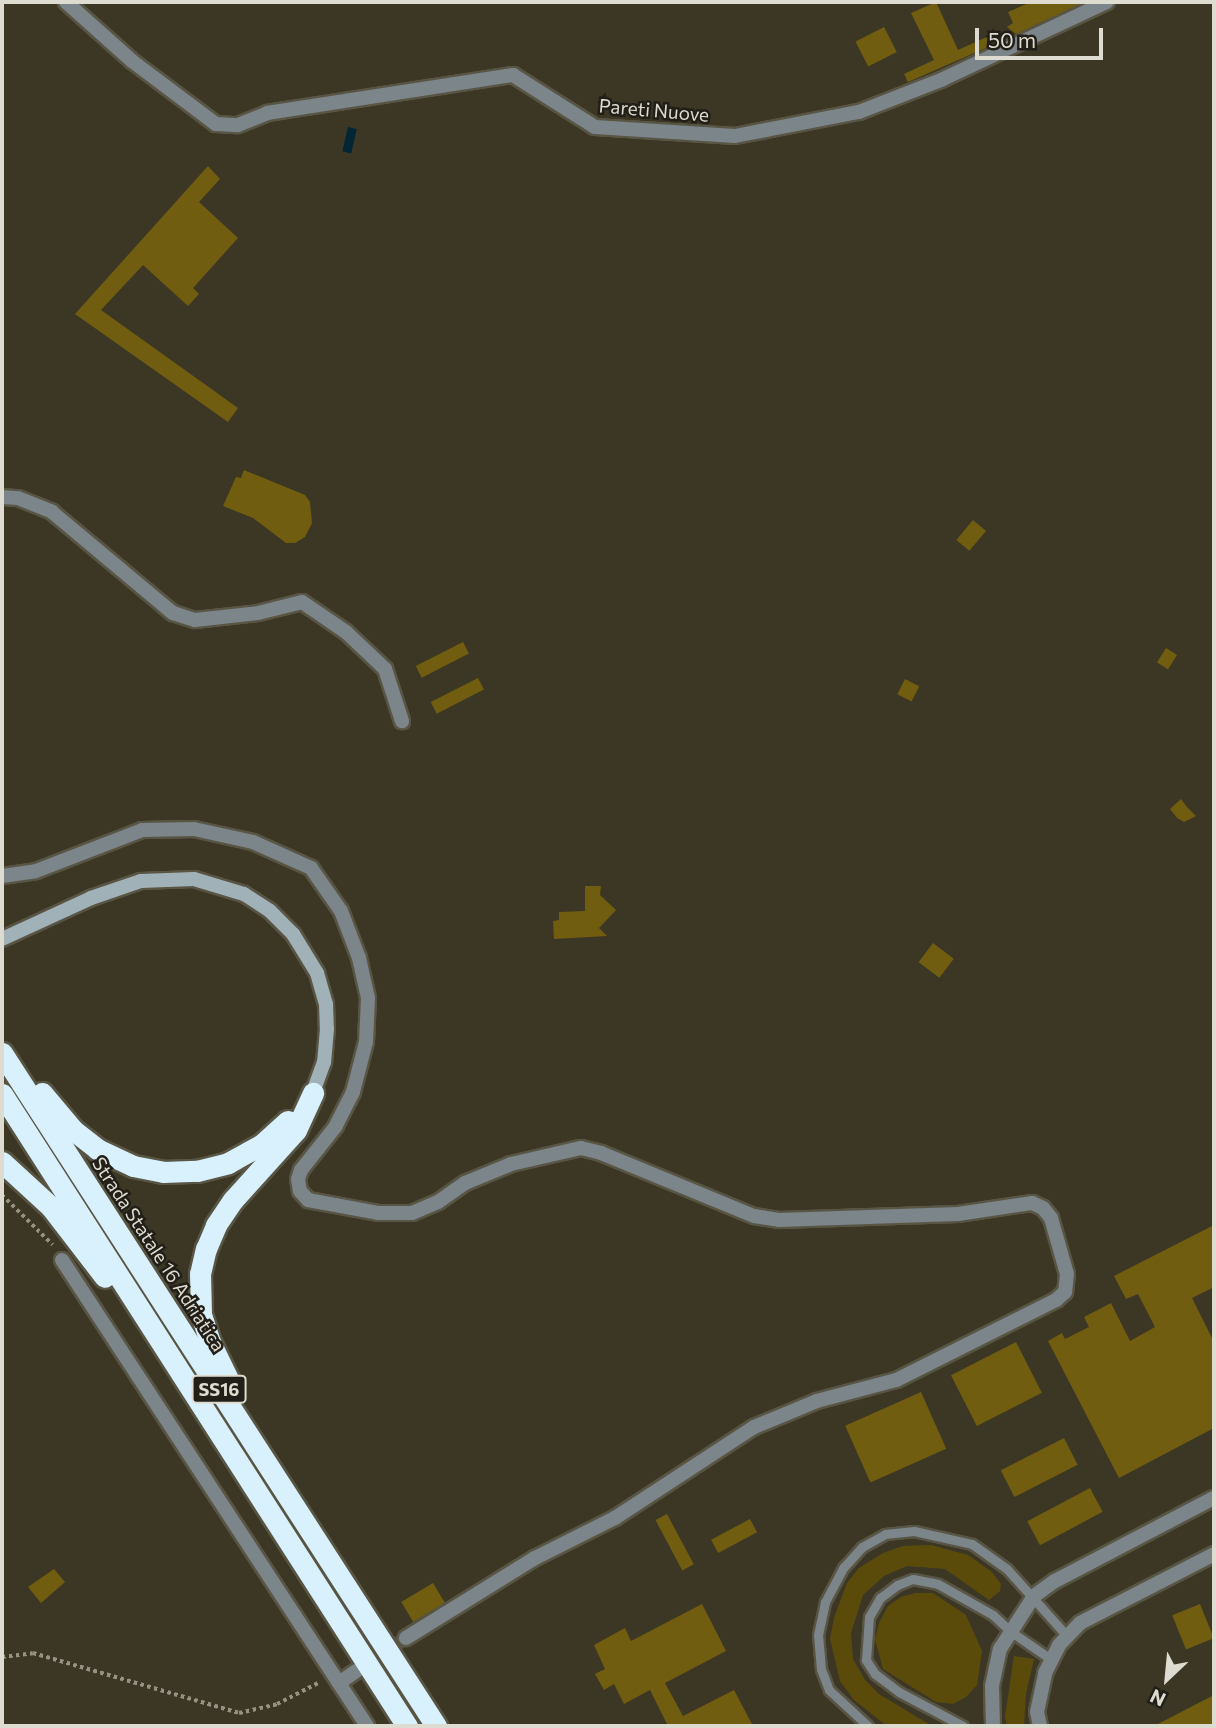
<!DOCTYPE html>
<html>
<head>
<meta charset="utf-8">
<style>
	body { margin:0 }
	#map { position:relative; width:1216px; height:1728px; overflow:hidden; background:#3c3725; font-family:Commissioner,sans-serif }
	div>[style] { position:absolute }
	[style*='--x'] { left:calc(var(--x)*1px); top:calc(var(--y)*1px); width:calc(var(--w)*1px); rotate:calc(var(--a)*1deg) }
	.green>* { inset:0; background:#5b4b0b }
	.water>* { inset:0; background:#022634; transform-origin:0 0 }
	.building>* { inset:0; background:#705d0f; transform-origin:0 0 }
	.street-tunnel>* { height:14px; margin-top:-7px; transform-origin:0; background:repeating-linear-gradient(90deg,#54503f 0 14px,transparent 0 21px) }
	.path>* { height:3.5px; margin-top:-1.75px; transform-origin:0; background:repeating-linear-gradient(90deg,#959183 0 3.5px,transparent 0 7px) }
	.roads { filter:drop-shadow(2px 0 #595544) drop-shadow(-2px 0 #595544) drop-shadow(0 2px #595544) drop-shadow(0 -2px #595544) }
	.lane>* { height:9px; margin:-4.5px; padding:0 4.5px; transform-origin:4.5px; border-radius:4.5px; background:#7b858a }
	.street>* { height:14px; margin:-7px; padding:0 7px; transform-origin:7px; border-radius:7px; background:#7b858a }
	.secondary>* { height:14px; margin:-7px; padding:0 7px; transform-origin:7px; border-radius:7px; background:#a1b1b8 }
	.highway>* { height:21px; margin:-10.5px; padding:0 10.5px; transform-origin:10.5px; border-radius:10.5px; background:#d8f1fd }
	span { translate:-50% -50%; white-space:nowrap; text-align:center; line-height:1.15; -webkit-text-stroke:5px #211f17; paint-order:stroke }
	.shield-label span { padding:2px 5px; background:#211f17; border:2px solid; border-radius:5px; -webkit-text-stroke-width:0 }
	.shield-label { font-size:18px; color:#dedbd0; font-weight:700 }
	.street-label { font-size:19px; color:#dedbd0 }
	.frame { position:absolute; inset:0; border:4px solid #dedbd0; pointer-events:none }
	.north { position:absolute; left:1132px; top:1644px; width:70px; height:70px; -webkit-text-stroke:5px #211f17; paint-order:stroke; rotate:206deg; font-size:19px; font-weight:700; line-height:28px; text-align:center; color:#dedbd0 }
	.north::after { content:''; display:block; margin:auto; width:24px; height:32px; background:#dedbd0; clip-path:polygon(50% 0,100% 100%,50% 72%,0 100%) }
	.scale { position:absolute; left:975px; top:28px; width:128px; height:32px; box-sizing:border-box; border:4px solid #dedbd0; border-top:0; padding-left:9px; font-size:21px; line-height:24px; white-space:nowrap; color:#dedbd0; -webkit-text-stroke:5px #211f17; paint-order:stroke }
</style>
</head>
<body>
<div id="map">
	<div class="green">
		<div style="clip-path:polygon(931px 1545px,968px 1555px,992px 1572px,1001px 1584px,1000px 1591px,989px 1600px,945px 1569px,907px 1566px,884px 1576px,863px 1595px,851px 1633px,853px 1659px,865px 1680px,879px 1694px,932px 1726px,887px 1726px,854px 1700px,840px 1681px,830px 1639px,834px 1618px,847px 1583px,859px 1568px,883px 1553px,903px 1546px)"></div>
		<div style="clip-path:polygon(916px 1593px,933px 1593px,966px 1615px,982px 1651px,977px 1685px,966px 1697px,953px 1704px,936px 1702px,883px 1669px,875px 1639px,879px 1623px,888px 1606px,901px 1597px)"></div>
		<div style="clip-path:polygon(1014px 1656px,1034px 1659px,1026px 1694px,1024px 1726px,1007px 1726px,1005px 1716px)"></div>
	</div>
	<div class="water">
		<div style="left:348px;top:127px;width:9px;height:25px;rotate:13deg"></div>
	</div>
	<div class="building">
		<div style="clip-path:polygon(936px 2px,958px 50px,987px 37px,988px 47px,908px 82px,904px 74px,934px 60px,911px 13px)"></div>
		<div style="clip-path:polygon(1031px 2px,1085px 2px,1016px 34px,1007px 27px,1013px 23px,1008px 12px)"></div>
		<div style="left:884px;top:27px;width:28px;height:32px;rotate:63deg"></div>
		<div style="clip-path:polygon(208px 166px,220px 179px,199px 202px,238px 238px,193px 288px,199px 294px,188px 306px,143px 265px,101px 310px,238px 408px,228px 422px,75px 314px)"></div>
		<div style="clip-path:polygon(244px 470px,305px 495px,310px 502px,312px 523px,305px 537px,295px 543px,286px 543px,253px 518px,223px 506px,236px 477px,241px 478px)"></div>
		<div style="left:973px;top:520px;width:17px;height:26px;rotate:40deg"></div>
		<div style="left:463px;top:642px;width:13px;height:53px;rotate:63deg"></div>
		<div style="left:1166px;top:648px;width:13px;height:17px;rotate:32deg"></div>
		<div style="left:478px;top:678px;width:13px;height:53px;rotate:63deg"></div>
		<div style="left:905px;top:679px;width:16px;height:17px;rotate:27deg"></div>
		<div style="clip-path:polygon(1181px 799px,1187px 807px,1196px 816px,1184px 822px,1177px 818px,1170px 809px)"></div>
		<div style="clip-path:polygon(585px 886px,601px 886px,600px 895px,616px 910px,599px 928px,607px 936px,554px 939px,553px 921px,559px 920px,559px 912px,585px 911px)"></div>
		<div style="left:933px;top:943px;width:26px;height:24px;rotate:37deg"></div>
		<div style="clip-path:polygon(1214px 1225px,1214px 1287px,1192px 1298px,1214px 1342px,1214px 1428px,1119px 1478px,1048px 1341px,1062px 1333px,1065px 1339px,1089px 1327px,1084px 1317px,1111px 1303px,1130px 1341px,1155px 1327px,1138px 1294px,1126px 1299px,1114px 1276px)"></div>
		<div style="left:1016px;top:1342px;width:57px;height:73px;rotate:63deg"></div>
		<div style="left:921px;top:1392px;width:62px;height:83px;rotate:66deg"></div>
		<div style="left:1064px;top:1438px;width:30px;height:71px;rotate:63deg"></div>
		<div style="left:1090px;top:1488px;width:27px;height:71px;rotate:62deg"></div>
		<div style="left:667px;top:1514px;width:57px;height:13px;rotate:62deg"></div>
		<div style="left:750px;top:1519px;width:15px;height:44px;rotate:62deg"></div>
		<div style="clip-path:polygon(54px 1569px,65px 1582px,41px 1603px,28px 1587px)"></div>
		<div style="left:433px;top:1583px;width:23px;height:37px;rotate:59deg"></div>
		<div style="clip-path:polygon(702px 1604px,726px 1651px,665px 1683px,683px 1716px,734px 1690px,753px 1726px,663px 1726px,667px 1724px,650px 1690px,624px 1704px,614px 1684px,604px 1690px,595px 1674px,605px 1669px,594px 1645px,625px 1628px,631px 1641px)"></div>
		<div style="left:1200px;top:1604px;width:37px;height:30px;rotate:68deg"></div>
		<div style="clip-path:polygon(1214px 1695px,1214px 1726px,1154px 1726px)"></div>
	</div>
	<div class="street-tunnel">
		<div style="--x:360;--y:1668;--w:55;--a:-33.1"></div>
	</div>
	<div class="path">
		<div style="--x:2;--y:1195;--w:71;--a:44.4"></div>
		<div style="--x:2;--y:1657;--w:31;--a:-7"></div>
		<div style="--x:33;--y:1653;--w:215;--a:16.2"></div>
		<div style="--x:239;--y:1713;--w:39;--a:-13"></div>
		<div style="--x:277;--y:1704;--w:48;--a:-27.1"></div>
	</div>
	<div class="roads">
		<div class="lane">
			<div style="--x:868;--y:1726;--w:53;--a:-137.3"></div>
			<div style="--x:829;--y:1690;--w:22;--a:-111"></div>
			<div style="--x:821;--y:1669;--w:34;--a:-95"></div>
			<div style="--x:818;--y:1635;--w:34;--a:-78"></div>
			<div style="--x:825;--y:1602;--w:40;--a:-62"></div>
			<div style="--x:844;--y:1567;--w:27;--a:-48"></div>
			<div style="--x:862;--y:1547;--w:26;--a:-29"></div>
			<div style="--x:885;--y:1534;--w:29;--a:-6"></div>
			<div style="--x:914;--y:1531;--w:59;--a:12.6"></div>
			<div style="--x:972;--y:1544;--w:43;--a:35.5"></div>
			<div style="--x:1007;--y:1569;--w:90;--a:48.2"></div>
			<div style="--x:963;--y:1726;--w:72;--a:-152"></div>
			<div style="--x:899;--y:1692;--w:30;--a:-143"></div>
			<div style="--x:875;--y:1674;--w:17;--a:-123"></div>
			<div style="--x:866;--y:1660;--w:43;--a:-86"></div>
			<div style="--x:869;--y:1617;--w:22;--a:-60"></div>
			<div style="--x:880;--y:1598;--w:21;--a:-37"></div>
			<div style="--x:897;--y:1585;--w:17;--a:-21"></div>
			<div style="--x:913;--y:1579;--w:25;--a:11"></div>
			<div style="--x:938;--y:1584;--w:63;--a:29.4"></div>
			<div style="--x:993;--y:1615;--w:23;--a:43"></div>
			<div style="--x:1010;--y:1631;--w:51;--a:34.6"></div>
		</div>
		<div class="street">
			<div style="--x:66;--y:2;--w:89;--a:41.8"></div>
			<div style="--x:132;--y:61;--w:105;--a:36.9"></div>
			<div style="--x:216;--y:124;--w:22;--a:3"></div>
			<div style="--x:238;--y:125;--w:31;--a:-22"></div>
			<div style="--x:267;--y:113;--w:249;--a:-8.8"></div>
			<div style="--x:513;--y:75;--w:97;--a:32.4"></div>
			<div style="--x:595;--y:127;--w:140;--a:3.7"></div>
			<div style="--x:735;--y:136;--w:126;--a:-11"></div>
			<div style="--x:859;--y:112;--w:90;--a:-21.4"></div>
			<div style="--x:943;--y:79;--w:181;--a:-25.2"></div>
			<div style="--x:2;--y:497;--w:16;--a:4"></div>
			<div style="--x:18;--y:498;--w:37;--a:22"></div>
			<div style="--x:52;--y:512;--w:158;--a:39.9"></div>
			<div style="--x:173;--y:613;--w:23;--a:18"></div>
			<div style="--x:195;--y:620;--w:63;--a:-6.3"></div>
			<div style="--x:258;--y:613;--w:45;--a:-14"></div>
			<div style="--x:302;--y:602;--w:53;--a:34.3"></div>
			<div style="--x:346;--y:632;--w:54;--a:43.5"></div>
			<div style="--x:385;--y:669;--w:55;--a:71.9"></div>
			<div style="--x:2;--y:876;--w:34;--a:-8"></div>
			<div style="--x:36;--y:871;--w:114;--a:-21.1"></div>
			<div style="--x:142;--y:830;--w:52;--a:-1.1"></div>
			<div style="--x:194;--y:829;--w:60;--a:12.4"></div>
			<div style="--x:253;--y:842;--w:64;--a:24.1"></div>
			<div style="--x:311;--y:868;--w:52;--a:55.1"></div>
			<div style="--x:341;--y:911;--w:50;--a:69"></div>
			<div style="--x:359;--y:958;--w:41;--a:77.3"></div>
			<div style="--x:368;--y:998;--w:44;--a:92.6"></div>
			<div style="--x:366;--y:1042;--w:52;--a:104.6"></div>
			<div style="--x:353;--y:1092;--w:38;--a:117"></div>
			<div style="--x:336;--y:1126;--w:56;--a:128.5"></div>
			<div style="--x:301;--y:1170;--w:9;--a:108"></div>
			<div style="--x:298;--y:1179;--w:12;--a:81"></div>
			<div style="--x:300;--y:1191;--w:12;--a:48"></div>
			<div style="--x:308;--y:1200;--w:71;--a:10.5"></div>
			<div style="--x:378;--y:1213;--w:34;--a:0"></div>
			<div style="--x:412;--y:1213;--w:28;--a:-23"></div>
			<div style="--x:438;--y:1202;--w:33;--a:-35"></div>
			<div style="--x:465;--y:1183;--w:50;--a:-22.4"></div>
			<div style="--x:511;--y:1164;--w:72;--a:-12.9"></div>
			<div style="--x:581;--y:1148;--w:21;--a:14"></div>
			<div style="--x:601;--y:1153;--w:165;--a:22.4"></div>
			<div style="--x:754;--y:1216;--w:25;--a:9"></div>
			<div style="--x:779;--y:1220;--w:179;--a:-1.9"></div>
			<div style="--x:958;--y:1214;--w:75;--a:-8.5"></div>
			<div style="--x:1032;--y:1203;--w:12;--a:24"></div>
			<div style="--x:1043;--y:1208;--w:13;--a:51"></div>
			<div style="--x:1051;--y:1218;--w:58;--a:74.1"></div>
			<div style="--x:1067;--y:1274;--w:18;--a:96"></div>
			<div style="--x:1065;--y:1292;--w:12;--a:138"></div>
			<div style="--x:1056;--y:1300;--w:179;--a:153.4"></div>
			<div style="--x:896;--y:1380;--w:82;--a:165.1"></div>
			<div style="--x:817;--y:1401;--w:68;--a:157.6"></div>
			<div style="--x:754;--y:1427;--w:166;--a:146.8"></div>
			<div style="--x:615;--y:1518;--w:89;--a:153.4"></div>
			<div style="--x:535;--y:1558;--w:152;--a:148.2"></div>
			<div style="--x:62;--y:1260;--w:557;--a:56.79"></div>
			<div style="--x:339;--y:1683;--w:21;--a:-35"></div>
			<div style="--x:993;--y:1726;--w:40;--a:-91.4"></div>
			<div style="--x:992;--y:1686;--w:38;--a:-78"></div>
			<div style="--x:1000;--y:1649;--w:63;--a:-57.3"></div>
			<div style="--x:1034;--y:1596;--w:26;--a:-36"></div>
			<div style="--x:1055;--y:1581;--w:179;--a:-27.6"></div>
			<div style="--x:1040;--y:1726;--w:14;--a:-102"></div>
			<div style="--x:1037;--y:1712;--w:40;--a:-78"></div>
			<div style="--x:1045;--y:1673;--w:31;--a:-63"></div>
			<div style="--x:1059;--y:1645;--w:30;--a:-46"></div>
			<div style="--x:1080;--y:1623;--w:151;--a:-27.2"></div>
		</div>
		<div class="secondary">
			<div style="--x:2;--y:939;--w:98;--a:-24.7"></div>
			<div style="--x:91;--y:898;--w:53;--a:-18.8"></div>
			<div style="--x:141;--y:881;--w:53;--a:-2.2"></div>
			<div style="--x:194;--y:879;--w:52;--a:16.7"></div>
			<div style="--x:244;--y:894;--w:31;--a:33"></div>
			<div style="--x:270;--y:911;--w:33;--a:45"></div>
			<div style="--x:293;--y:934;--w:46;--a:58.4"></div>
			<div style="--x:317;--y:973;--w:32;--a:74"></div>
			<div style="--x:326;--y:1004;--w:25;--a:88"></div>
			<div style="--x:327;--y:1029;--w:33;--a:95"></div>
			<div style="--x:324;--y:1062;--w:33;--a:110"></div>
		</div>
		<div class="highway">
			<div style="--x:2;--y:1053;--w:801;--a:57.18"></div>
			<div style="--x:42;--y:1093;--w:48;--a:50"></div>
			<div style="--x:73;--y:1130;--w:31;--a:38"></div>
			<div style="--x:97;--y:1149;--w:40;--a:25"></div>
			<div style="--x:133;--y:1166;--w:31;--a:11"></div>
			<div style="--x:163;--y:1172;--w:34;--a:-2"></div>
			<div style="--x:197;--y:1171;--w:32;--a:-14"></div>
			<div style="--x:228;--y:1163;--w:38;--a:-29"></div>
			<div style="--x:261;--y:1145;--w:36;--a:-42"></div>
			<div style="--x:2;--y:1094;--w:751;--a:57.35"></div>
			<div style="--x:2;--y:1162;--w:67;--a:42.6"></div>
			<div style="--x:51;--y:1207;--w:88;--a:52.4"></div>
			<div style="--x:230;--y:1383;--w:46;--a:-116"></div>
			<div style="--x:210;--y:1342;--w:29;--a:-108"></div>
			<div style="--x:201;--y:1314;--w:40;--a:-91.4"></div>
			<div style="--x:200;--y:1274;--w:26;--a:-77"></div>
			<div style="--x:206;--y:1249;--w:26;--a:-67"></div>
			<div style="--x:216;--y:1225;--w:30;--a:-56"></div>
			<div style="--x:233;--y:1200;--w:94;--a:-48"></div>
			<div style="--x:296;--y:1130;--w:41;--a:-65.3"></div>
		</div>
	</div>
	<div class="shield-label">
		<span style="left:219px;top:1389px">SS16</span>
	</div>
	<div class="street-label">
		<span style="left:654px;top:110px;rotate:5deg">Pareti Nuove</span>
		<span style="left:159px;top:1254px;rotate:57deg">Strada Statale 16 Adriatica</span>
	</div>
	<div class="frame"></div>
	<div class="north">N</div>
	<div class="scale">50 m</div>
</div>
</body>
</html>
